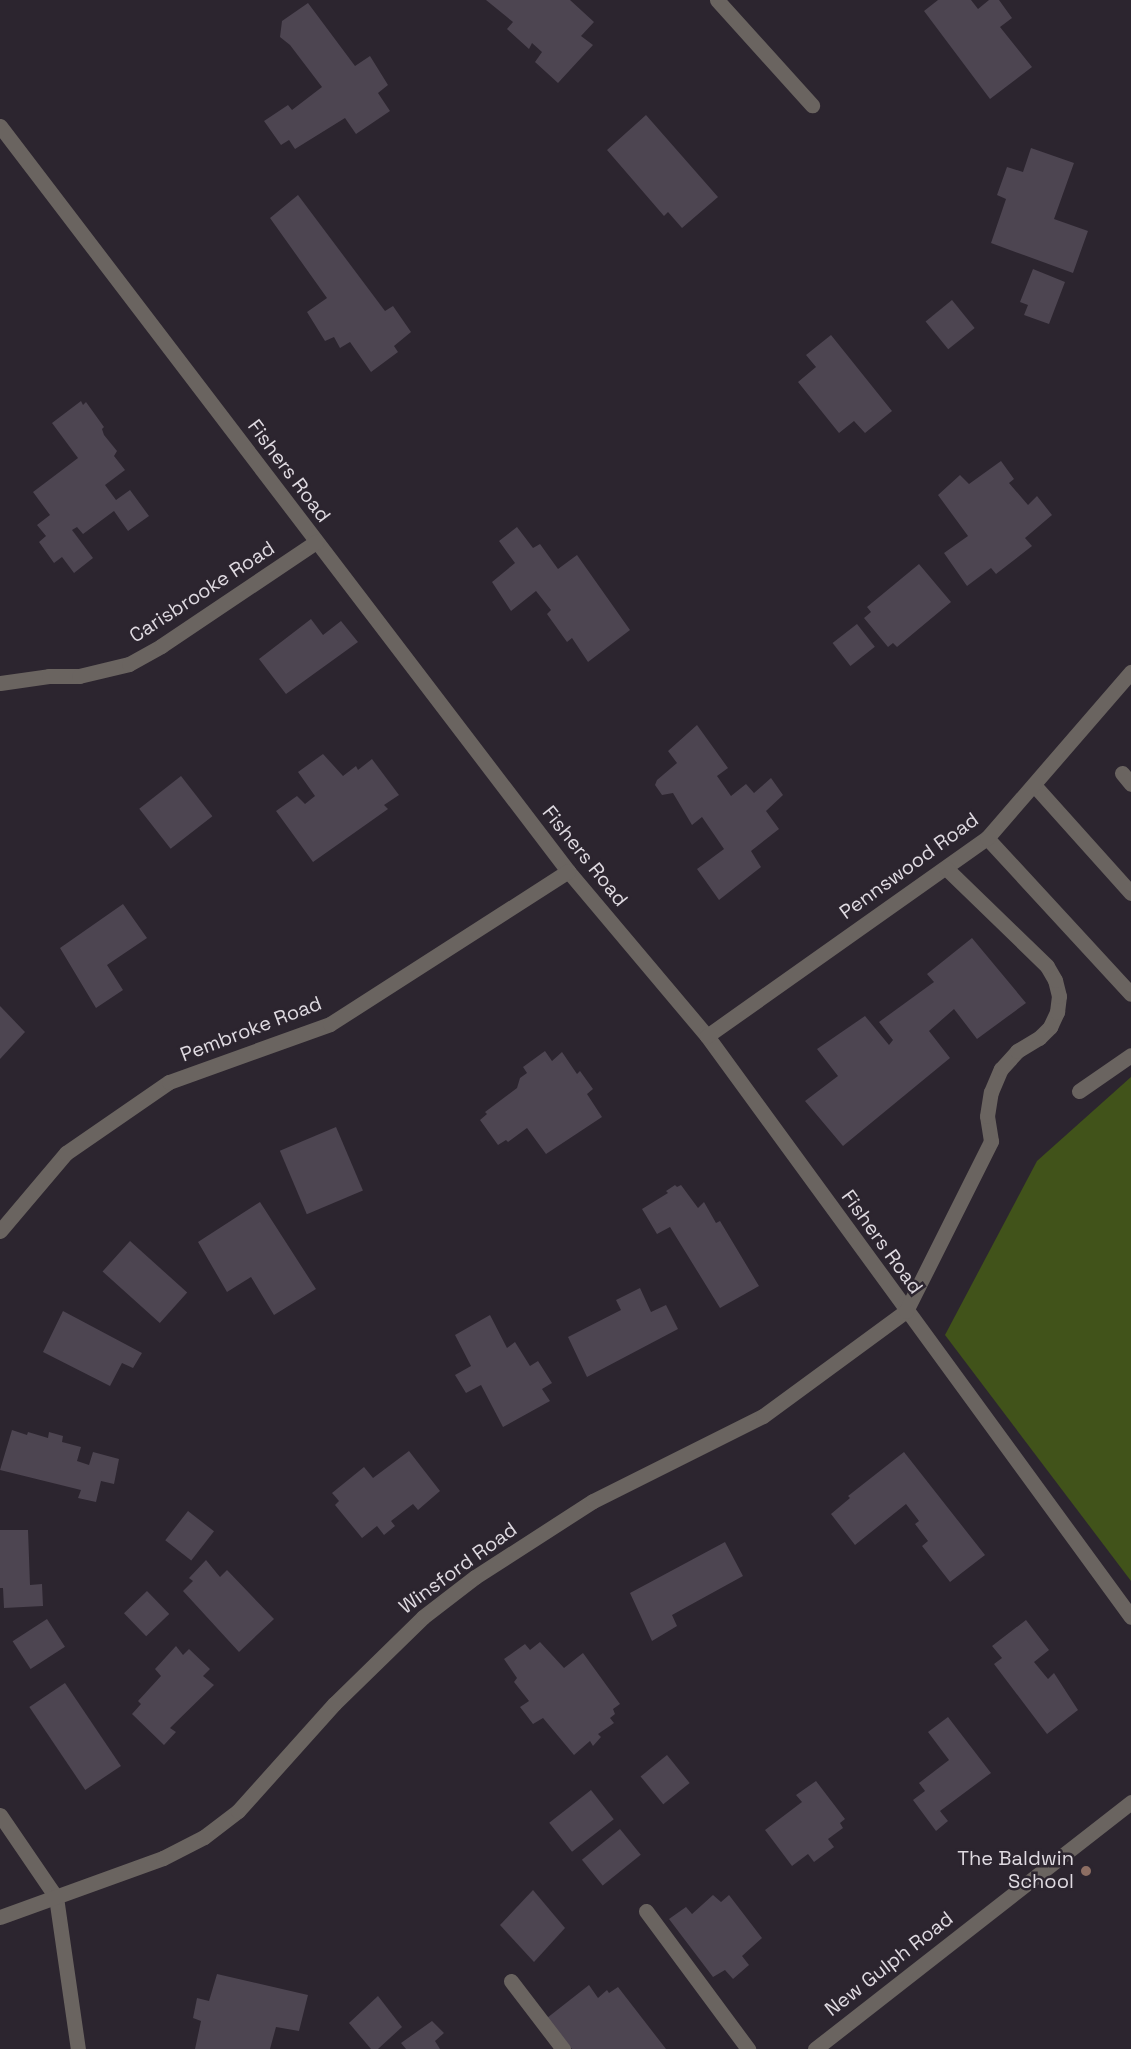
<!DOCTYPE html>
<html>
<head>
<meta charset="utf-8">
<style>
	body { margin:0 }
	#map { position:relative; width:1131px; height:2049px; overflow:hidden; background:#2c252f; font-family:"Space Grotesk",sans-serif }
	div>[style] { position:absolute }
	[style*='--x'] { left:calc(var(--x)*1px); top:calc(var(--y)*1px); width:calc(var(--w)*1px); rotate:calc(var(--a)*1deg) }
	.green>* { inset:0; background:#41531a }
	.building>* { inset:0; background:#4d4551; transform-origin:0 0 }
	.minor>* { height:15px; margin:-7.5px; padding:0 7.5px; transform-origin:7.5px; border-radius:7.5px; background:#6a6460 }
	.dots>* { width:16px; height:16px; translate:-50% -50%; box-sizing:border-box; border:3px solid #2c252f; border-radius:50% }
	span { translate:-50% -50%; white-space:nowrap; text-align:center; line-height:1.15; -webkit-text-stroke:5px #2c252f; paint-order:stroke }
	.street-label { font-size:20px; color:#dfdae1 }
	.poi-label { font-size:20px; color:#dfdae1 }
	.right { translate:-100% -50%; text-align:right }
</style>
</head>
<body>
<div id="map">
	<div class="green">
		<div style="clip-path:polygon(1131px 1077px,1131px 1581px,945px 1335px,1037px 1161px)"></div>
	</div>
	<div class="building">
		<div style="clip-path:polygon(486px 0,570px 0,594px 22px,581px 36px,593px 45px,558px 83px,535px 62px,542px 52px,532px 43px,529px 49px,507px 29px,513px 22px)"></div>
		<div style="clip-path:polygon(938px 0,971px 0,978px 9px,989px 0,999px 0,1012px 18px,1000px 27px,1032px 67px,990px 99px,924px 11px)"></div>
		<div style="clip-path:polygon(308px 3px,355px 66px,370px 56px,388px 85px,378px 93px,390px 111px,356px 134px,345px 118px,295px 149px,289px 140px,281px 145px,264px 121px,288px 105px,292px 110px,322px 87px,290px 45px,280px 37px,282px 21px)"></div>
		<div style="clip-path:polygon(646px 115px,718px 197px,682px 228px,668px 212px,664px 216px,607px 150px)"></div>
		<div style="clip-path:polygon(1031px 148px,1074px 163px,1054px 219px,1088px 231px,1073px 273px,991px 243px,1006px 199px,997px 195px,1007px 167px,1023px 172px)"></div>
		<div style="clip-path:polygon(298px 195px,385px 311px,393px 306px,411px 332px,394px 346px,398px 352px,371px 372px,350px 342px,340px 348px,334px 337px,325px 341px,307px 312px,327px 298px,270px 218px)"></div>
		<div style="clip-path:polygon(1033px 269px,1065px 282px,1049px 324px,1024px 315px,1028px 305px,1020px 302px)"></div>
		<div style="left:952px;top:300px;width:36px;height:34px;rotate:51deg"></div>
		<div style="clip-path:polygon(831px 335px,892px 411px,865px 433px,854px 421px,839px 433px,798px 382px,816px 367px,806px 355px)"></div>
		<div style="clip-path:polygon(81px 401px,83px 405px,86px 402px,104px 427px,102px 429px,104px 435px,117px 451px,114px 456px,125px 470px,105px 485px,116px 500px,130px 490px,149px 516px,128px 531px,114px 511px,83px 534px,77px 527px,72px 530px,93px 558px,74px 573px,62px 557px,54px 563px,39px 542px,46px 536px,37px 525px,50px 515px,33px 492px,78px 458px,52px 423px)"></div>
		<div style="clip-path:polygon(1001px 461px,1014px 479px,1009px 483px,1028px 505px,1037px 496px,1052px 515px,1025px 538px,1032px 546px,996px 574px,991px 568px,967px 586px,944px 553px,968px 536px,938px 495px,960px 475px,969px 484px)"></div>
		<div style="clip-path:polygon(517px 527px,533px 548px,540px 544px,558px 569px,577px 555px,630px 630px,588px 662px,572px 638px,567px 642px,547px 614px,551px 610px,536px 591px,511px 611px,492px 582px,515px 563px,499px 541px)"></div>
		<div style="clip-path:polygon(919px 564px,951px 602px,897px 647px,893px 643px,888px 647px,864px 618px,871px 612px,867px 607px)"></div>
		<div style="clip-path:polygon(311px 619px,323px 635px,341px 621px,358px 642px,286px 694px,259px 659px)"></div>
		<div style="left:857px;top:624px;width:29px;height:31px;rotate:52deg"></div>
		<div style="clip-path:polygon(697px 725px,728px 768px,717px 776px,731px 796px,746px 784px,754px 793px,771px 778px,783px 795px,766px 811px,779px 829px,751px 851px,761px 867px,719px 900px,697px 869px,724px 849px,702px 817px,692px 825px,673px 793px,662px 795px,655px 785px,657px 780px,677px 763px,668px 751px)"></div>
		<div style="clip-path:polygon(323px 754px,343px 776px,356px 766px,358px 770px,372px 759px,399px 795px,384px 805px,388px 809px,313px 862px,276px 811px,297px 796px,305px 804px,315px 796px,298px 772px)"></div>
		<div style="left:181px;top:776px;width:51px;height:53px;rotate:52deg"></div>
		<div style="clip-path:polygon(123px 904px,147px 938px,107px 965px,123px 990px,96px 1008px,60px 948px)"></div>
		<div style="clip-path:polygon(972px 938px,1026px 1003px,977px 1039px,954px 1009px,929px 1031px,950px 1058px,843px 1146px,805px 1101px,838px 1076px,817px 1049px,865px 1016px,889px 1045px,893px 1040px,879px 1022px,934px 982px,927px 974px)"></div>
		<div style="clip-path:polygon(0 1006px,25px 1032px,0 1059px)"></div>
		<div style="clip-path:polygon(545px 1051px,552px 1061px,562px 1052px,577px 1074px,580px 1071px,593px 1089px,587px 1094px,602px 1117px,546px 1154px,527px 1128px,508px 1142px,506px 1140px,498px 1145px,480px 1120px,487px 1114px,485px 1112px,517px 1088px,520px 1078px,527px 1073px,523px 1067px)"></div>
		<div style="left:336px;top:1127px;width:69px;height:61px;rotate:67deg"></div>
		<div style="clip-path:polygon(675px 1185px,677px 1187px,681px 1185px,698px 1208px,704px 1202px,716px 1223px,720px 1221px,759px 1286px,720px 1308px,670px 1227px,657px 1234px,642px 1209px,668px 1193px,666px 1191px)"></div>
		<div style="clip-path:polygon(260px 1202px,316px 1289px,274px 1315px,251px 1277px,227px 1292px,198px 1242px)"></div>
		<div style="left:130px;top:1241px;width:77px;height:41px;rotate:42deg"></div>
		<div style="clip-path:polygon(640px 1288px,651px 1312px,666px 1305px,678px 1329px,587px 1377px,568px 1337px,621px 1310px,616px 1300px)"></div>
		<div style="clip-path:polygon(63px 1311px,142px 1353px,133px 1368px,122px 1363px,110px 1386px,43px 1352px)"></div>
		<div style="clip-path:polygon(490px 1315px,507px 1348px,515px 1342px,530px 1366px,538px 1361px,552px 1383px,542px 1389px,550px 1401px,503px 1427px,481px 1385px,466px 1393px,455px 1375px,471px 1366px,455px 1335px)"></div>
		<div style="clip-path:polygon(12px 1430px,27px 1435px,28px 1432px,48px 1438px,49px 1432px,63px 1436px,62px 1442px,81px 1447px,77px 1461px,89px 1465px,93px 1452px,119px 1459px,114px 1484px,101px 1481px,96px 1502px,78px 1498px,81px 1490px,0 1470px)"></div>
		<div style="clip-path:polygon(409px 1451px,440px 1491px,418px 1510px,413px 1504px,391px 1521px,395px 1526px,384px 1535px,377px 1526px,362px 1538px,335px 1505px,339px 1501px,332px 1493px,364px 1467px,373px 1478px)"></div>
		<div style="clip-path:polygon(904px 1452px,985px 1555px,950px 1582px,922px 1546px,928px 1541px,915px 1524px,919px 1521px,906px 1504px,855px 1545px,831px 1514px,850px 1498px,848px 1496px)"></div>
		<div style="left:188px;top:1511px;width:33px;height:37px;rotate:38deg"></div>
		<div style="clip-path:polygon(0 1530px,28px 1530px,30px 1585px,42px 1584px,43px 1606px,4px 1608px,3px 1588px,0 1588px)"></div>
		<div style="clip-path:polygon(725px 1542px,743px 1576px,672px 1615px,677px 1626px,652px 1641px,630px 1593px)"></div>
		<div style="clip-path:polygon(206px 1560px,220px 1577px,227px 1570px,274px 1619px,239px 1652px,183px 1591px,193px 1581px,189px 1578px)"></div>
		<div style="left:147px;top:1591px;width:32px;height:32px;rotate:46deg"></div>
		<div style="left:47px;top:1619px;width:33px;height:41px;rotate:57deg"></div>
		<div style="clip-path:polygon(1026px 1620px,1049px 1650px,1034px 1662px,1048px 1679px,1054px 1673px,1078px 1710px,1047px 1734px,994px 1664px,1002px 1658px,992px 1646px)"></div>
		<div style="clip-path:polygon(540px 1642px,564px 1668px,583px 1653px,620px 1704px,613px 1709px,615px 1714px,610px 1718px,614px 1723px,598px 1734px,601px 1737px,593px 1746px,590px 1741px,574px 1755px,543px 1718px,533px 1724px,520px 1707px,529px 1701px,514px 1682px,517px 1678px,504px 1659px,525px 1644px,530px 1650px)"></div>
		<div style="clip-path:polygon(176px 1646px,183px 1655px,189px 1649px,210px 1669px,203px 1676px,214px 1685px,170px 1728px,176px 1732px,164px 1745px,132px 1714px,141px 1704px,138px 1701px,161px 1676px,155px 1669px)"></div>
		<div style="left:65px;top:1683px;width:100px;height:43px;rotate:56deg"></div>
		<div style="clip-path:polygon(948px 1717px,991px 1773px,940px 1811px,948px 1821px,936px 1831px,913px 1800px,925px 1791px,919px 1783px,949px 1760px,928px 1732px)"></div>
		<div style="left:667px;top:1755px;width:36px;height:34px;rotate:51deg"></div>
		<div style="clip-path:polygon(816px 1781px,845px 1819px,840px 1823px,843px 1828px,828px 1839px,834px 1847px,814px 1862px,808px 1854px,792px 1866px,765px 1830px,802px 1802px,796px 1795px)"></div>
		<div style="left:591px;top:1790px;width:37px;height:53px;rotate:52deg"></div>
		<div style="left:620px;top:1829px;width:33px;height:49px;rotate:51deg"></div>
		<div style="clip-path:polygon(533px 1890px,565px 1928px,534px 1962px,500px 1925px)"></div>
		<div style="clip-path:polygon(713px 1895px,721px 1902px,729px 1895px,762px 1938px,742px 1956px,749px 1965px,733px 1979px,725px 1970px,713px 1977px,669px 1919px,686px 1907px,692px 1914px)"></div>
		<div style="clip-path:polygon(217px 1974px,308px 1995px,299px 2031px,276px 2027px,270px 2049px,195px 2049px,201px 2021px,193px 2018px,197px 1998px,209px 2001px)"></div>
		<div style="clip-path:polygon(589px 1985px,598px 1998px,607px 1990px,609px 1993px,618px 1987px,666px 2049px,572px 2049px,547px 2018px)"></div>
		<div style="clip-path:polygon(378px 1996px,402px 2027px,378px 2049px,371px 2049px,349px 2023px)"></div>
		<div style="clip-path:polygon(432px 2021px,444px 2033px,435px 2041px,440px 2049px,406px 2049px,401px 2043px)"></div>
	</div>
	<div class="minor">
		<div style="--x:717;--y:0;--w:142;--a:47.9"></div>
		<div style="--x:0;--y:126;--w:937;--a:52.68"></div>
		<div style="--x:568;--y:871;--w:216;--a:49.9"></div>
		<div style="--x:707;--y:1036;--w:719;--a:53.88"></div>
		<div style="--x:0;--y:683;--w:49;--a:-8.1"></div>
		<div style="--x:49;--y:676;--w:30;--a:0"></div>
		<div style="--x:79;--y:676;--w:51;--a:-13.5"></div>
		<div style="--x:129;--y:664;--w:37;--a:-29"></div>
		<div style="--x:161;--y:646;--w:187;--a:-33.9"></div>
		<div style="--x:1122;--y:773;--w:14;--a:51"></div>
		<div style="--x:1034;--y:785;--w:145;--a:48.1"></div>
		<div style="--x:987;--y:838;--w:212;--a:47.3"></div>
		<div style="--x:707;--y:1036;--w:343;--a:-35.3"></div>
		<div style="--x:987;--y:838;--w:220;--a:-49.1"></div>
		<div style="--x:1079;--y:1091;--w:63;--a:-34.7"></div>
		<div style="--x:0;--y:1231;--w:102;--a:-49.8"></div>
		<div style="--x:66;--y:1153;--w:125;--a:-34.6"></div>
		<div style="--x:169;--y:1082;--w:171;--a:-19.8"></div>
		<div style="--x:330;--y:1024;--w:283;--a:-32.7"></div>
		<div style="--x:0;--y:1815;--w:99;--a:55.7"></div>
		<div style="--x:56;--y:1897;--w:154;--a:81.8"></div>
		<div style="--x:646;--y:1911;--w:172;--a:53.5"></div>
		<div style="--x:0;--y:1917;--w:173;--a:-19.9"></div>
		<div style="--x:163;--y:1858;--w:46;--a:-27.1"></div>
		<div style="--x:204;--y:1837;--w:43;--a:-37.4"></div>
		<div style="--x:238;--y:1811;--w:144;--a:-48.1"></div>
		<div style="--x:334;--y:1704;--w:124;--a:-44.3"></div>
		<div style="--x:423;--y:1617;--w:66;--a:-37.6"></div>
		<div style="--x:475;--y:1577;--w:140;--a:-32.8"></div>
		<div style="--x:593;--y:1501;--w:190;--a:-26.6"></div>
		<div style="--x:763;--y:1416;--w:177;--a:-36.3"></div>
		<div style="--x:906;--y:1311;--w:190;--a:-63.4"></div>
		<div style="--x:991;--y:1141;--w:25;--a:-99"></div>
		<div style="--x:987;--y:1116;--w:24;--a:-81"></div>
		<div style="--x:991;--y:1092;--w:25;--a:-67"></div>
		<div style="--x:1001;--y:1069;--w:24;--a:-48"></div>
		<div style="--x:1017;--y:1051;--w:26;--a:-31"></div>
		<div style="--x:1039;--y:1038;--w:16;--a:-45"></div>
		<div style="--x:1050;--y:1027;--w:17;--a:-65"></div>
		<div style="--x:1057;--y:1012;--w:16;--a:-83"></div>
		<div style="--x:1059;--y:996;--w:16;--a:-104"></div>
		<div style="--x:1055;--y:980;--w:16;--a:-120"></div>
		<div style="--x:1047;--y:966;--w:141;--a:-135.9"></div>
		<div style="--x:511;--y:1981;--w:86;--a:52.6"></div>
		<div style="--x:815;--y:2049;--w:401;--a:-38"></div>
	</div>
	<div class="dots">
		<div style="left:1086px;top:1871px;background:#8d6e63"></div>
	</div>
	<div class="street-label">
		<span style="left:289px;top:471px;rotate:53deg">Fishers Road</span>
		<span style="left:202px;top:592px;rotate:-33deg">Carisbrooke Road</span>
		<span style="left:585px;top:856px;rotate:51deg">Fishers Road</span>
		<span style="left:909px;top:866px;rotate:-36deg">Pennswood Road</span>
		<span style="left:251px;top:1029px;rotate:-21deg">Pembroke Road</span>
		<span style="left:882px;top:1242px;rotate:54deg">Fishers Road</span>
		<span style="left:458px;top:1568px;rotate:-36deg">Winsford Road</span>
		<span style="left:889px;top:1964px;rotate:-38deg">New Gulph Road</span>
	</div>
	<div class="poi-label">
		<span class="right" style="left:1074px;top:1870px">The Baldwin<br>School</span>
	</div>
</div>
</body>
</html>
